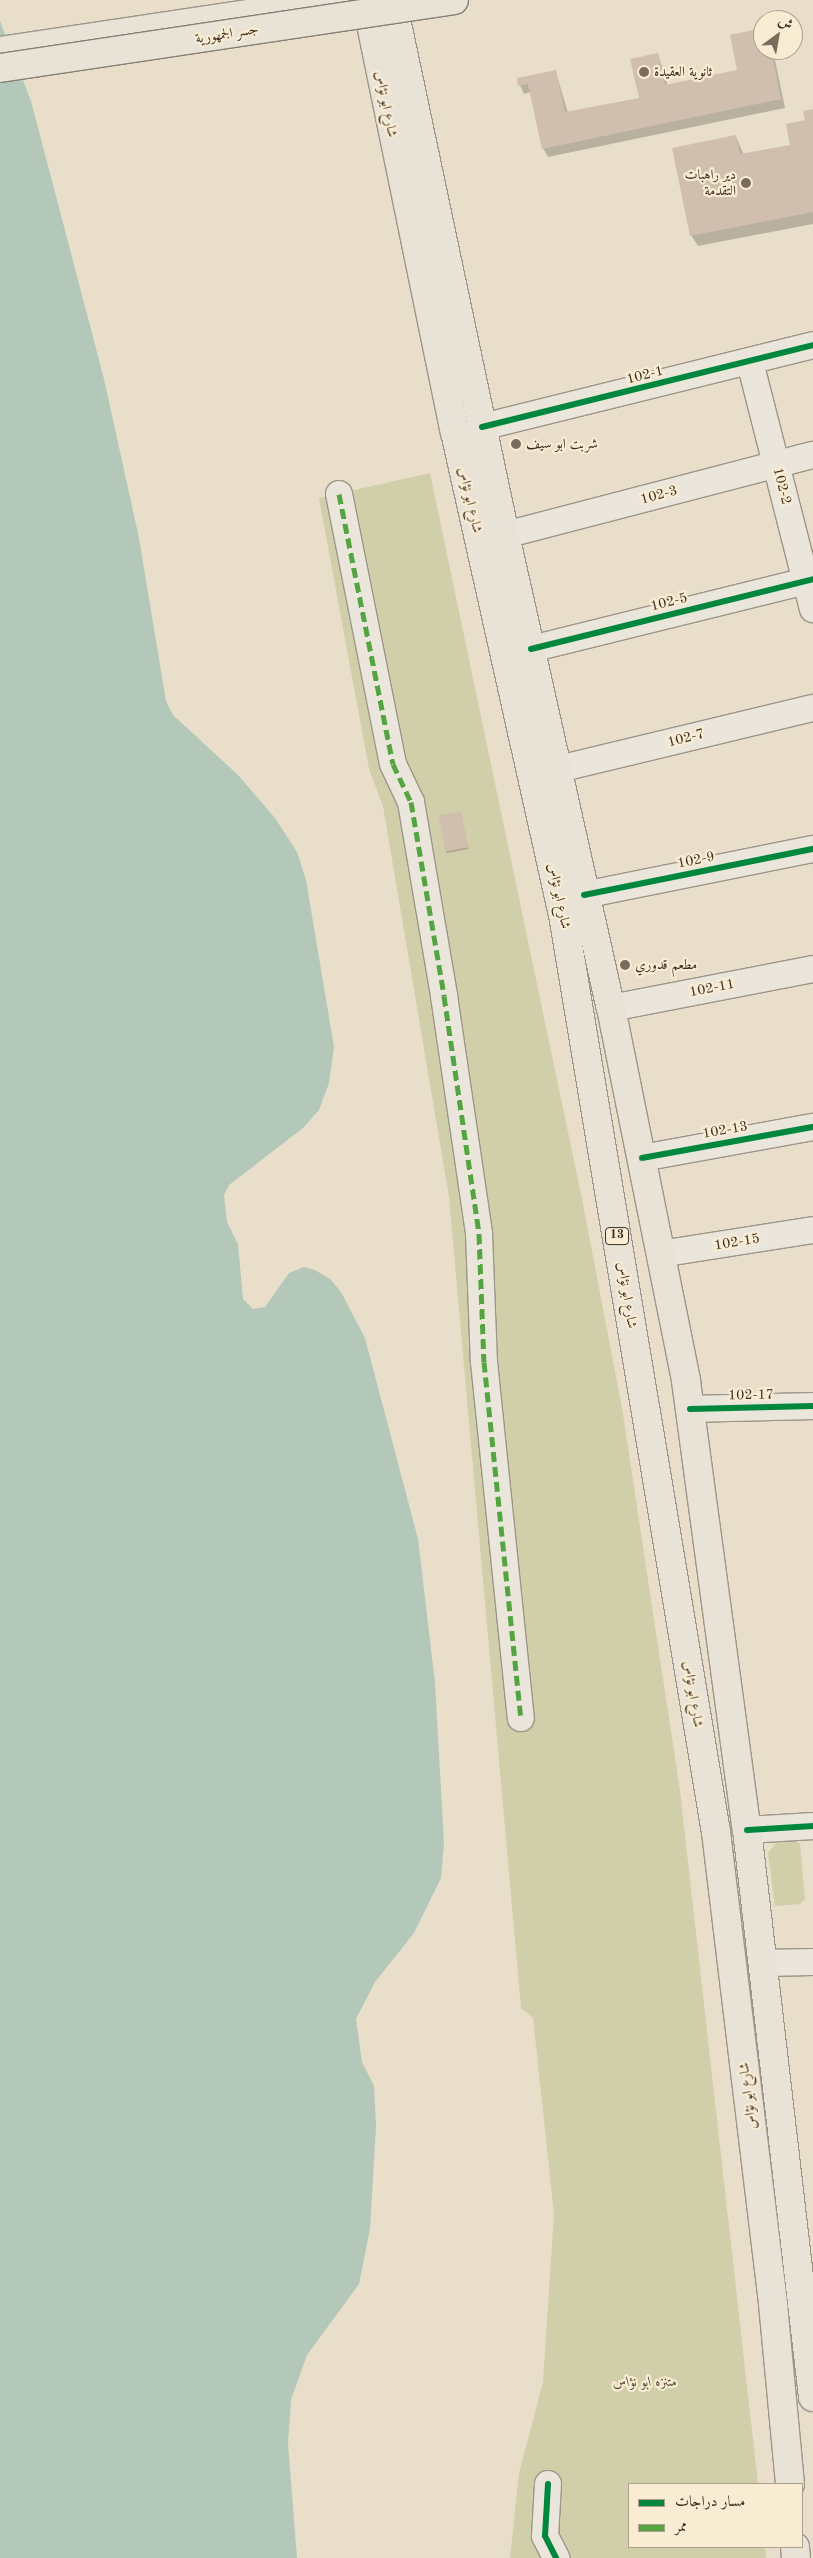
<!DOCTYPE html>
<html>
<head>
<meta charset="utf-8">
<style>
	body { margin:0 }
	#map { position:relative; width:813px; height:2558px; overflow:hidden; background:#e8dec9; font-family:"Old Standard TT",Amiri,serif }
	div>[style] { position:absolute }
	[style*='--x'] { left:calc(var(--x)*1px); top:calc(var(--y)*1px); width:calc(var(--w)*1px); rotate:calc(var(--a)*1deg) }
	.green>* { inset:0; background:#d1cfa9 }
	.water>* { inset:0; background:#b3c8b8 }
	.shadow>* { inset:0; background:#0003 }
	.building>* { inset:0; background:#d0beae; transform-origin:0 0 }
	.roads { filter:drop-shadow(1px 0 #9d9589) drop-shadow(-1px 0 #9d9589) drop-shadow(0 1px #9d9589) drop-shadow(0 -1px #9d9589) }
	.minor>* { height:26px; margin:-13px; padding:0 13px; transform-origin:13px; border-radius:13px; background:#ebe6dc }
	.major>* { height:28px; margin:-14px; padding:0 14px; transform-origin:14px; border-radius:14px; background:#e8e2d7 }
	.bridges { filter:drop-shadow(1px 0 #867e72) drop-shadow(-1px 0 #867e72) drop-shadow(0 1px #867e72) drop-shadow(0 -1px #867e72) }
	.major-bridge>* { height:28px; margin:-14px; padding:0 14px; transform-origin:14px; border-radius:14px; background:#e8e2d7 }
	.quiet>* { height:5px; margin-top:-2.5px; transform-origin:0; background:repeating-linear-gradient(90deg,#54a441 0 10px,transparent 0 15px) }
	.cycleway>* { height:6px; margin:-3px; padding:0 3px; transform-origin:3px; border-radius:3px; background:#00873e }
	.dots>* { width:14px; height:14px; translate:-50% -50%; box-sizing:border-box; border:2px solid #f8ecd3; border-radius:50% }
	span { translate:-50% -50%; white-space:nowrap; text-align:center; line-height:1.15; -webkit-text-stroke:4.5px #f8ecd3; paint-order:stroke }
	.shield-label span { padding:1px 4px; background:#f8ecd3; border:1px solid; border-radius:4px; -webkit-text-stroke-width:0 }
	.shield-label { font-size:12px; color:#3f2d22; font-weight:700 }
	.street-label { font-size:14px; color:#3f2d22 }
	.poi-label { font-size:14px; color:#3f2d22 }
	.left { translate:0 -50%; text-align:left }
	.right { translate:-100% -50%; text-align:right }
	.park-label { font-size:14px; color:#584b38; font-style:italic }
	.legend { position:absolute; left:628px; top:2483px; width:175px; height:65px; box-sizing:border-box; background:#f8ecd3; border:1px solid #aea08c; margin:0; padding:6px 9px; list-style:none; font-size:15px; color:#3f2d22 }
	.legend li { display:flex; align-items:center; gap:10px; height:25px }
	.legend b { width:25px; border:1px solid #aea08c }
	.north { position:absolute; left:753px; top:10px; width:50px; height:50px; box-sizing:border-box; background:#f8ecd3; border:1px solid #aea08c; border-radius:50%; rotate:32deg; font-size:14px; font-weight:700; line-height:20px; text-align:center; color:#3f2d22 }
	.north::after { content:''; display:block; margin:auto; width:18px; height:22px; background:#7a6b5c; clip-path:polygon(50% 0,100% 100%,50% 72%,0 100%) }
</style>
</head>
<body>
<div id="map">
	<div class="green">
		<div style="clip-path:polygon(430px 473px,582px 1199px,622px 1408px,680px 1791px,758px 2484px,629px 2484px,629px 2547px,765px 2547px,766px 2558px,510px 2558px,519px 2473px,543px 2382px,554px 2214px,533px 2018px,521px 2008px,449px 1197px,383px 806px,369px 769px,319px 498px)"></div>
		<div style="clip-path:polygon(796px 1840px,800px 1844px,805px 1899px,800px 1904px,775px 1906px,768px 1853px,776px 1843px)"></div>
	</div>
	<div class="water">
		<div style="clip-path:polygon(0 21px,31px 101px,104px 379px,139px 538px,166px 701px,173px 715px,238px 775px,275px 818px,297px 852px,306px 880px,334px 1047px,329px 1083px,319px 1110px,303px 1128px,229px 1185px,224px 1195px,227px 1222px,238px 1244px,243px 1299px,253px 1309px,265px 1307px,289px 1273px,304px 1267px,315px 1270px,330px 1279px,341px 1292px,365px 1338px,418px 1539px,435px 1683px,444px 1843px,441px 1878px,414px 1933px,375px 1982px,356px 2019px,362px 2062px,374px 2086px,376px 2126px,370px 2229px,359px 2284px,307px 2355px,291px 2400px,288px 2444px,297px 2558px,0 2558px)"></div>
	</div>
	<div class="shadow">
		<div style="clip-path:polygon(763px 30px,763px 50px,773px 50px,785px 108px,548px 157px,543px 148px,531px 92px,524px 94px,520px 85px,556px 72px,568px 113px,640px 99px,658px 54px,668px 86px,738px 71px)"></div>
		<div style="clip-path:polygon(813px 111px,813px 224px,698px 246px,691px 235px,736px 137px,744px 155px,792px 146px)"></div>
		<div style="clip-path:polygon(461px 812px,468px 849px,447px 853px,446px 851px)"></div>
	</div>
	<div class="building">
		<div style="clip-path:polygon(763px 28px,763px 50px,771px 50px,781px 99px,542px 149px,528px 84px,518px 86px,517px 78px,556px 70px,565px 112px,639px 98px,630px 59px,658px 53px,665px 85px,737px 70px,730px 35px)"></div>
		<div style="clip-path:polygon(813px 109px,813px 212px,690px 236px,672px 148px,736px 135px,740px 154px,790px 145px,786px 124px,805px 120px,803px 111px)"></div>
		<div style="left:461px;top:811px;width:37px;height:23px;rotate:79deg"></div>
	</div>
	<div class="roads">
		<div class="minor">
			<div style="--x:750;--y:362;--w:255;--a:75.7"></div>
			<div style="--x:482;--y:427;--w:341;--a:-13.9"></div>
			<div style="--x:339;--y:494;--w:275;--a:78.7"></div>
			<div style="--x:393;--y:764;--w:42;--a:64.7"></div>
			<div style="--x:411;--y:802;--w:197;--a:80.3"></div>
			<div style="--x:444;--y:996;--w:241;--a:81.6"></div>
			<div style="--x:479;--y:1234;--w:128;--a:87.8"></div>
			<div style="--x:484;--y:1362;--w:358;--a:84.1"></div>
			<div style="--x:505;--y:535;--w:318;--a:-14.6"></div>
			<div style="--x:531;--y:649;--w:291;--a:-13.9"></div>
			<div style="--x:558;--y:769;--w:262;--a:-13.5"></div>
			<div style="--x:584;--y:895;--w:234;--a:-11.4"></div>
			<div style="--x:611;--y:1008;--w:206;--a:-10.9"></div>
			<div style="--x:642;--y:1158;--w:174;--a:-10.3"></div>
			<div style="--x:660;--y:1254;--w:155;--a:-8.9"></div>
			<div style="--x:690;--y:1409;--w:123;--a:-1.4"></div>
			<div style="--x:747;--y:1830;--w:66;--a:-3.5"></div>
			<div style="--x:763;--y:1963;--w:50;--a:-1.1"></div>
			<div style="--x:548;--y:2484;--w:52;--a:93.3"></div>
			<div style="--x:545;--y:2536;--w:25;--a:63"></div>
		</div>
		<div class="major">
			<div style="--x:366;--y:0;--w:441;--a:78.4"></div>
			<div style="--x:455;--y:432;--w:495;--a:77.4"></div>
			<div style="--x:563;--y:915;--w:930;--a:80.53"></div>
			<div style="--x:716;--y:1832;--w:475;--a:83.1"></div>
			<div style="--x:773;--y:2304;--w:181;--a:84.6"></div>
			<div style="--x:392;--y:0;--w:547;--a:78.07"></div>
			<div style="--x:505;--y:535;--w:485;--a:77.4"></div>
			<div style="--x:611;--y:1008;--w:380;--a:78.6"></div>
			<div style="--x:686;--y:1381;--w:453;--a:82.3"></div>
			<div style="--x:747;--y:1830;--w:571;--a:83.36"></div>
			<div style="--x:0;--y:51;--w:344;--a:-8.5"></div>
			<div style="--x:795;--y:2547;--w:11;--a:85"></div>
		</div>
	</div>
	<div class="bridges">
		<div class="major-bridge">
			<div style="--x:0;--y:68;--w:459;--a:-8.5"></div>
		</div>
	</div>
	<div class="quiet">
		<div style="--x:339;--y:494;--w:275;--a:78.7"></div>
		<div style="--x:393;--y:764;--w:42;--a:64.7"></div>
		<div style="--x:411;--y:802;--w:197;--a:80.3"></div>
		<div style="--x:444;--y:996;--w:241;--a:81.6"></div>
		<div style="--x:479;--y:1234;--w:128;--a:87.8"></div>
		<div style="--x:484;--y:1362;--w:358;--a:84.1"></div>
	</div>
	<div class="cycleway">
		<div style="--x:482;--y:427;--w:341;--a:-13.9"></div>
		<div style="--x:531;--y:649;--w:291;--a:-13.9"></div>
		<div style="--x:584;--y:895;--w:234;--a:-11.4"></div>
		<div style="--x:642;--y:1158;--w:174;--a:-10.3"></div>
		<div style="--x:690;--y:1409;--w:123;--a:-1.4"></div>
		<div style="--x:747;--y:1830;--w:66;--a:-3.5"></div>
		<div style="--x:548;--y:2484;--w:52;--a:93.3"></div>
		<div style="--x:545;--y:2536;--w:25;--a:63"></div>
	</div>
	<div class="dots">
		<div style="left:644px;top:72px;background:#7a6b5c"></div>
		<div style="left:746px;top:183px;background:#7a6b5c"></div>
		<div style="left:516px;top:444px;background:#7a6b5c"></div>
		<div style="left:625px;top:965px;background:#7a6b5c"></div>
	</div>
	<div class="shield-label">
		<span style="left:617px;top:1236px">13</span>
	</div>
	<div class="street-label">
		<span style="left:227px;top:34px;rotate:-9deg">جسر الجمهورية</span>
		<span style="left:386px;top:104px;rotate:79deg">شارع ابو نؤاس</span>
		<span style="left:645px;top:375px;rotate:-14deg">102-1</span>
		<span style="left:782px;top:486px;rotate:76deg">102-2</span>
		<span style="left:659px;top:495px;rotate:-15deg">102-3</span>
		<span style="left:470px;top:500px;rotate:77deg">شارع ابو نؤاس</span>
		<span style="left:669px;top:602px;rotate:-14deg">102-5</span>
		<span style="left:686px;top:738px;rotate:-14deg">102-7</span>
		<span style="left:696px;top:860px;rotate:-11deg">102-9</span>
		<span style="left:559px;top:896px;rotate:78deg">شارع ابو نؤاس</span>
		<span style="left:712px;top:988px;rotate:-11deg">102-11</span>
		<span style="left:725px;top:1130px;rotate:-10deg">102-13</span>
		<span style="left:737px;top:1242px;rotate:-9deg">102-15</span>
		<span style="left:627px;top:1295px;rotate:81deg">شارع ابو نؤاس</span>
		<span style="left:751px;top:1395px;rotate:-1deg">102-17</span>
		<span style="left:693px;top:1694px;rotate:81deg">شارع ابو نؤاس</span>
		<span style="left:748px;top:2096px;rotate:-97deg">شارع ابو نؤاس</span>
	</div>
	<div class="poi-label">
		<span class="left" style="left:654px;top:72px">ثانوية العقيدة</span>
		<span class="right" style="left:736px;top:183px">دير راهبات<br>التقدمة</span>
		<span class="left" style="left:526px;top:444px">شربت ابو سيف</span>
		<span class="left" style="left:635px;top:965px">مطعم قدوري</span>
	</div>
	<div class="park-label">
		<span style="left:645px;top:2382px">متنزه ابو نؤاس</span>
	</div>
	<ul class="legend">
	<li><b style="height:6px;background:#00873e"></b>مسار دراجات</li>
	<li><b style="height:6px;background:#54a441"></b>ممر</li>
	</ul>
	<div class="north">ش</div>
</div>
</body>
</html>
